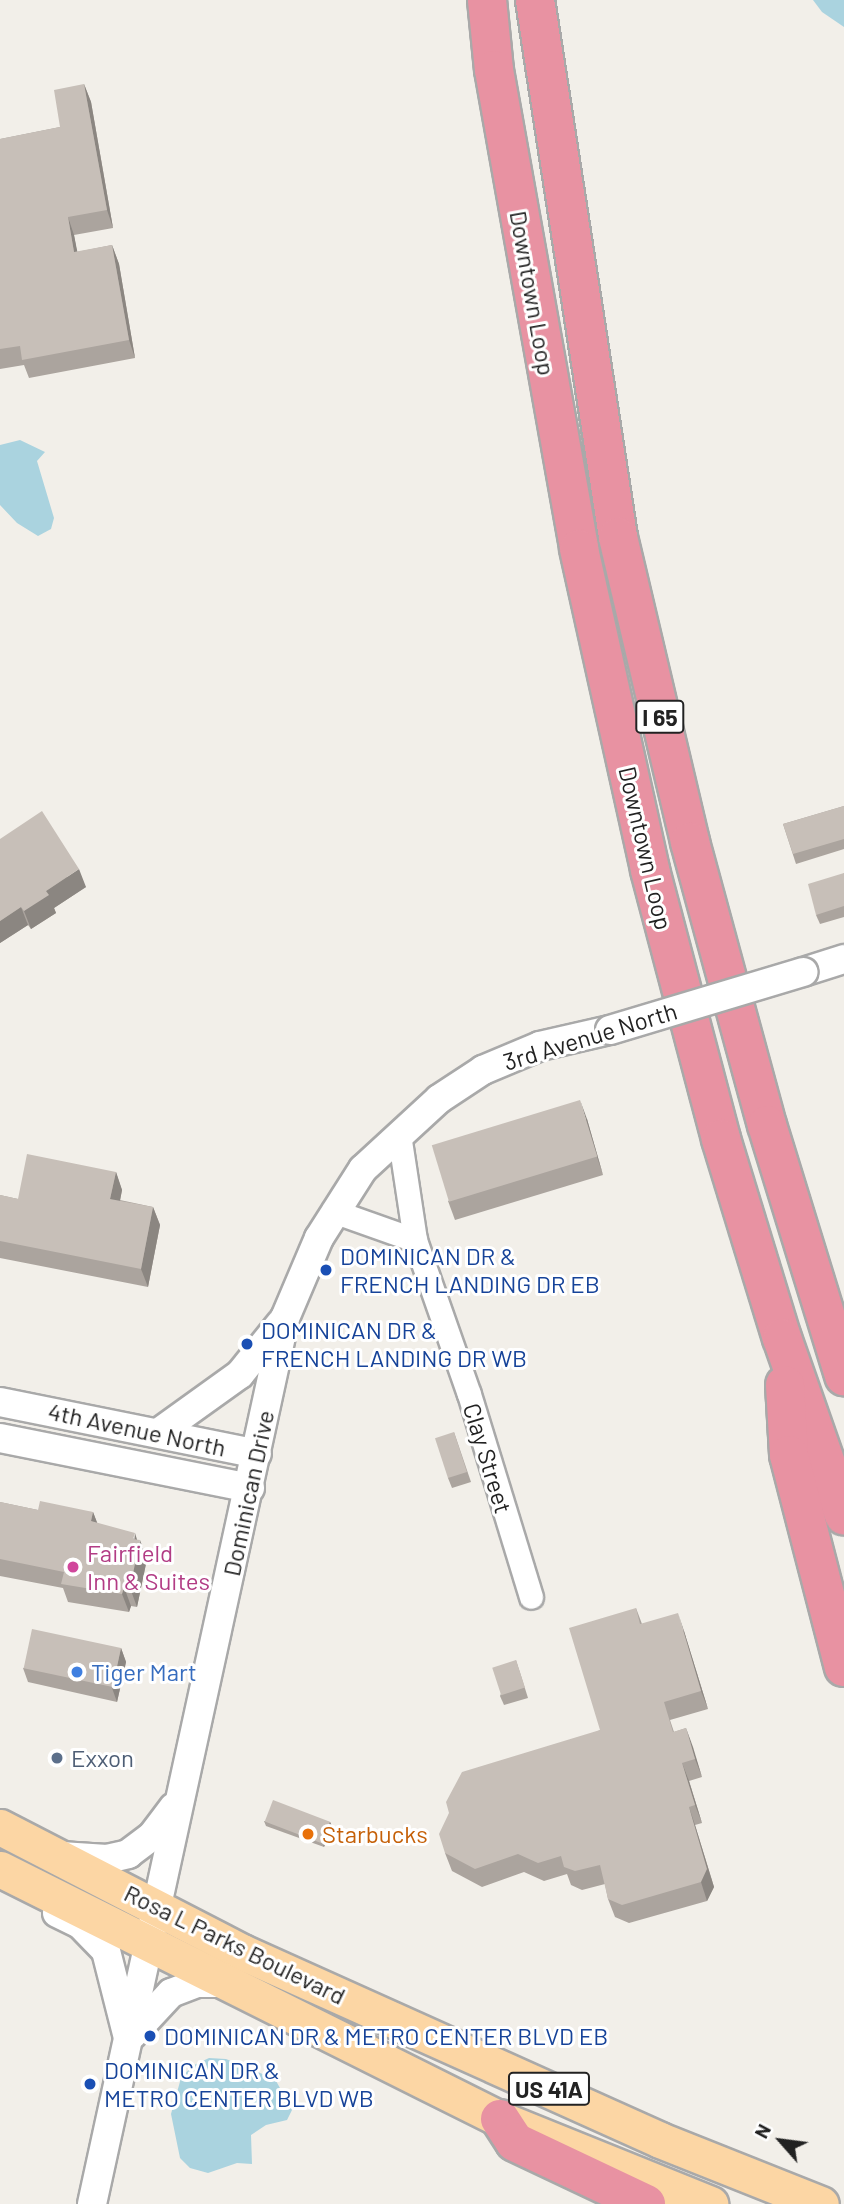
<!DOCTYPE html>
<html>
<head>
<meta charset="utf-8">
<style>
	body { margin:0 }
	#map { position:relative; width:844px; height:2204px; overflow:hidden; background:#f2efe9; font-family:Barlow,sans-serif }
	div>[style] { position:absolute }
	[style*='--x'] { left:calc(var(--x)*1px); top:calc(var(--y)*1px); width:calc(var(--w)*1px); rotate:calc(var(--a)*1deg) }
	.water>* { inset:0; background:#aad3df }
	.roads { filter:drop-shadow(2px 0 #a9a9a9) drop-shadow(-2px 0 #a9a9a9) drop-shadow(0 2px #a9a9a9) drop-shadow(0 -2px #a9a9a9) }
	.minor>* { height:23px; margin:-11.5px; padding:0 11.5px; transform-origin:11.5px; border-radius:11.5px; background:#fff }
	.tertiary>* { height:28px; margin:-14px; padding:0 14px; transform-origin:14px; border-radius:14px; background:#fff }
	.primary>* { height:35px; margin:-17.5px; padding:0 17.5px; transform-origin:17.5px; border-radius:17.5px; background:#fcd6a4 }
	.motorway>* { height:38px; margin:-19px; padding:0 19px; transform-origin:19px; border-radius:19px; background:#e892a2 }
	.bridges { filter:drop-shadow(2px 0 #a9a9a9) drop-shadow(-2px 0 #a9a9a9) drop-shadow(0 2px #a9a9a9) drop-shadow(0 -2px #a9a9a9) }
	.tertiary-bridge>* { height:28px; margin:-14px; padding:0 14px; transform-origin:14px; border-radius:14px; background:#fff }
	.wall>* { inset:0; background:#aba49e }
	.shaded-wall>* { inset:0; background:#8b8681 }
	.building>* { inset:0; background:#c7bfb8; transform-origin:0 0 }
	.dots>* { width:19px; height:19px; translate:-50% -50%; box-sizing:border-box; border:4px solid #fff; border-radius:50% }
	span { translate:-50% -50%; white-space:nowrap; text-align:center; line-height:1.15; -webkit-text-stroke:6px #fff; paint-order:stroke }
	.shield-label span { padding:2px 5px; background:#fff; border:2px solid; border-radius:5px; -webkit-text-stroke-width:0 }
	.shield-label { font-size:23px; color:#222; font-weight:700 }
	.street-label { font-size:24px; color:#222 }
	.transit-label { font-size:24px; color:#164399 }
	.left { translate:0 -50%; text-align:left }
	.hotel-label { font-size:24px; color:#b23c85 }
	.shop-label { font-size:24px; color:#366cbe }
	.service-label { font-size:24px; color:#4e5e75 }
	.food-label { font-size:24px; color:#c56008 }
	.north { position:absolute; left:746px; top:2106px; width:70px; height:70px; -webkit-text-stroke:5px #fff; paint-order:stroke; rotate:298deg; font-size:19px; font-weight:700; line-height:28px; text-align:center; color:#222 }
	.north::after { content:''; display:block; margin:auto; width:24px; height:32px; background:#222; clip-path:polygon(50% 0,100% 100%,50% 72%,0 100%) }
</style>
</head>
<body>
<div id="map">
	<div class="water">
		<div style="clip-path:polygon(813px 0,844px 0,844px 27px,822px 12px)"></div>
		<div style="clip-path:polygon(20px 440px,45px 452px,37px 461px,54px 518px,51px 529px,38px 536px,17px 523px,0 505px,0 445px)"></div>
		<div style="clip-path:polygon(209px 2058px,226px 2059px,275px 2079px,292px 2110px,287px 2120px,266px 2125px,251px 2135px,252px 2164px,237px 2163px,208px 2173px,190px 2168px,180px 2158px,171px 2114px,181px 2078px,192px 2066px)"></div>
	</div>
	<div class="roads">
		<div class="minor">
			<div style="--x:399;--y:1134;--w:107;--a:81.4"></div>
			<div style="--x:415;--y:1240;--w:163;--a:70.7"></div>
			<div style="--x:469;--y:1394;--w:212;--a:73"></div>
			<div style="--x:333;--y:1211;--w:87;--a:19.5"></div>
		</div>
		<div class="tertiary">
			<div style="--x:803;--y:972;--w:43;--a:-17.6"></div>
			<div style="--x:0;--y:1402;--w:262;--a:11.4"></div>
			<div style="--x:158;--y:1433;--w:101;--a:-35.7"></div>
			<div style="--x:240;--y:1374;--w:65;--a:-51.2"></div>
			<div style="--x:0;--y:1438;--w:255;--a:11.3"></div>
			<div style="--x:61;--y:1856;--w:46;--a:3.7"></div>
			<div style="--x:107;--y:1859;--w:22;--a:-13"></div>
			<div style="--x:128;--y:1854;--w:30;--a:-37"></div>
			<div style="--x:152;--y:1836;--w:36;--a:-53"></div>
			<div style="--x:57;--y:1913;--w:25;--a:26"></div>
			<div style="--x:80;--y:1924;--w:37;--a:46"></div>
			<div style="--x:106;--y:1951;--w:86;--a:75.8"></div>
			<div style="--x:132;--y:2035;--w:57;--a:-47.1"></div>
			<div style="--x:171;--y:1993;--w:28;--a:-21"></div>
			<div style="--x:197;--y:1983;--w:32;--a:0"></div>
			<div style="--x:92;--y:2204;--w:907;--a:-77.71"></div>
			<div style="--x:285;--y:1318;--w:87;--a:-67"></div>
			<div style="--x:319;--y:1238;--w:82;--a:-57.5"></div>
			<div style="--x:363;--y:1169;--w:103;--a:-42.6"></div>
			<div style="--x:439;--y:1099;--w:53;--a:-33.4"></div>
			<div style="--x:483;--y:1070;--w:62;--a:-22.8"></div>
			<div style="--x:540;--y:1046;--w:72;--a:-12.9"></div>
		</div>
		<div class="primary">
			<div style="--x:0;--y:1827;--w:272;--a:27.3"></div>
			<div style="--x:242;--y:1952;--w:458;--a:24.2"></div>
			<div style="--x:660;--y:2140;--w:173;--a:21.7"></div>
			<div style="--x:0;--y:1869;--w:559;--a:26.57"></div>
			<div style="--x:500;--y:2119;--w:227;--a:22"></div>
		</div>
		<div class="motorway">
			<div style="--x:487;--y:0;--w:70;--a:84.3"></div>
			<div style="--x:494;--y:70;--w:486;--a:79.9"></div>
			<div style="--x:579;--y:549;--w:329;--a:77.5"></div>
			<div style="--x:650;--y:870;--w:278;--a:75.2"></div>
			<div style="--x:721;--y:1139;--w:208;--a:73"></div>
			<div style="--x:782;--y:1338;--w:188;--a:70.7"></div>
			<div style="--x:535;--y:0;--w:543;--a:81.21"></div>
			<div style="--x:618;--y:537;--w:313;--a:76.7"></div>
			<div style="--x:690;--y:842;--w:293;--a:74.8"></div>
			<div style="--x:767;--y:1125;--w:263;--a:72.9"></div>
			<div style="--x:785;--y:1385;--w:70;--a:86.7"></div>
			<div style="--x:789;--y:1455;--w:219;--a:75.5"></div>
			<div style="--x:500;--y:2119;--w:27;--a:57"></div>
			<div style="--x:515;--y:2142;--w:145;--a:25.3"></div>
		</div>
	</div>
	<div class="bridges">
		<div class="tertiary-bridge">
			<div style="--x:610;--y:1030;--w:202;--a:-16.7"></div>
		</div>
	</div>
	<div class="wall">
		<div style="clip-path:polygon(84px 84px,91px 102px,113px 228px,74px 235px,77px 252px,112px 245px,119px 264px,135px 358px,29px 378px,24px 365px,0 369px,0 139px,60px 127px)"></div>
		<div style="clip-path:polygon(844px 806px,844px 849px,796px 864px,783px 824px)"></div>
		<div style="clip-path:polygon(0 839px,86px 887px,54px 908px,56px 913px,31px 929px,28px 925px,0 943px)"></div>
		<div style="clip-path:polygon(844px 873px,844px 917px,820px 924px,816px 915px)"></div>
		<div style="clip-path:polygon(587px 1119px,603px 1175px,455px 1220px,448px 1201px)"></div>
		<div style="clip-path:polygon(116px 1172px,122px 1190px,120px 1200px,153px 1207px,160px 1225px,148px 1287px,0 1258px,0 1195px,18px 1199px)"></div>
		<div style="clip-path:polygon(454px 1432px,471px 1482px,452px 1488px,448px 1478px)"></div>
		<div style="clip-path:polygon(0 1502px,38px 1510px,93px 1512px,97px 1523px,137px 1540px,147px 1559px,137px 1607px,131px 1606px,129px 1612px,68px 1602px,63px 1588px,0 1576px)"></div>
		<div style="clip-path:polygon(636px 1608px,642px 1624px,684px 1631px,708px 1709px,670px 1720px,674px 1732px,686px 1728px,702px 1777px,689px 1781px,702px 1823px,695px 1825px,714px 1887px,707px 1901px,629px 1923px,615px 1917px,608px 1899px,605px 1884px,582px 1890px,571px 1885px,567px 1874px,544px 1881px,524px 1872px,482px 1887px,452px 1871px,445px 1853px,449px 1813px,600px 1730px)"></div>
		<div style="clip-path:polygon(121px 1648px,126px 1662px,117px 1702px,28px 1682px,23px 1668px)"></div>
		<div style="clip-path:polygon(516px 1660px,528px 1698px,504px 1705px,500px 1696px)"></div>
		<div style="clip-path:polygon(264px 1821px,330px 1822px,332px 1826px,324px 1847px,266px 1826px)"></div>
	</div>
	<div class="shaded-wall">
		<div style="clip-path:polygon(84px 84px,91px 102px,113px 228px,107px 210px)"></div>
		<div style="clip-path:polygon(68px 217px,74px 235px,81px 270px,74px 252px)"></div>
		<div style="clip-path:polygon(112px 245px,119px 264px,135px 358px,129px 340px)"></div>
		<div style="clip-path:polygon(79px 869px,86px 887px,54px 908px,56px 913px,31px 929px,24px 911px,46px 891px)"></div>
		<div style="clip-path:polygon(21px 907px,28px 925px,0 943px,0 921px)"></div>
		<div style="clip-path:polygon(580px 1100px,587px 1119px,603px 1175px,597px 1157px)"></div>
		<div style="clip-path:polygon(116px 1172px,122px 1190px,117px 1217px,110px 1199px)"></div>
		<div style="clip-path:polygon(153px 1207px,160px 1225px,148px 1287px,141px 1269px)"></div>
		<div style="clip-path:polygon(93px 1512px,100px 1530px,91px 1521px)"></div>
		<div style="clip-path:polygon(135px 1533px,139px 1546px,140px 1540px,147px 1559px,137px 1607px,130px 1588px)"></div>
		<div style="clip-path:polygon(124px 1587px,131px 1606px,129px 1612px,122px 1594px)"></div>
		<div style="clip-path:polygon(678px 1613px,684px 1631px,708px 1709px,701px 1691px)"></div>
		<div style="clip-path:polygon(121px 1648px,126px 1662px,117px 1702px,112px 1688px)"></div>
		<div style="clip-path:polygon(686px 1728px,693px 1747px,702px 1777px,695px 1759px)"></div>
		<div style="clip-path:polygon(682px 1763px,689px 1781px,702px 1823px,695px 1805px)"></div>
		<div style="clip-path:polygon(689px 1807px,695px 1825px,714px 1887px,707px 1901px,701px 1882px)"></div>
		<div style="clip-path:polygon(330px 1822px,332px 1826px,324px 1847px,322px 1842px)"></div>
	</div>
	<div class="building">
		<div style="clip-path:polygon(84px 84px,107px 210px,68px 217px,74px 252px,112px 245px,129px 340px,22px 360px,20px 346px,0 349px,0 139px,60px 127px,54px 90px)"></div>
		<div style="clip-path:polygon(844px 806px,844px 839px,793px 854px,783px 824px)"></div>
		<div style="clip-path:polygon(42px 811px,79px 869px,46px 891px,49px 895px,24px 911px,21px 907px,0 921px,0 839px)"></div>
		<div style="clip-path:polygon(844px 873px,844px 906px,816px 915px,808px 884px)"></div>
		<div style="left:580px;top:1100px;width:59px;height:155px;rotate:73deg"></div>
		<div style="clip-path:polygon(27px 1154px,116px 1172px,110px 1199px,153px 1207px,141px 1269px,0 1241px,0 1195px,18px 1199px)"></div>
		<div style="left:454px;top:1432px;width:42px;height:20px;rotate:72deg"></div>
		<div style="clip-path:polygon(40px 1501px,93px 1512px,91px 1521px,135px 1533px,133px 1539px,140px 1540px,130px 1588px,124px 1587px,122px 1594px,61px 1584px,64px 1572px,0 1559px,0 1502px,38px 1510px)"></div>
		<div style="clip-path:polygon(636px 1608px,640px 1624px,678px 1613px,701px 1691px,664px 1702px,673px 1732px,686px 1728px,695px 1759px,682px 1763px,695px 1805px,689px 1807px,707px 1869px,701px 1882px,622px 1905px,608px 1899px,600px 1865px,575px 1871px,564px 1867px,561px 1856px,538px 1863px,518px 1854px,475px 1869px,445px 1853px,439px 1834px,449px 1813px,446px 1802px,462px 1772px,600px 1730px,569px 1628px)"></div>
		<div style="left:32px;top:1629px;width:91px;height:40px;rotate:12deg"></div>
		<div style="left:516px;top:1660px;width:29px;height:25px;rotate:72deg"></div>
		<div style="left:273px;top:1800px;width:61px;height:23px;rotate:21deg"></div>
	</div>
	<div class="dots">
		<div style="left:326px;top:1270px;background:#1a4fb4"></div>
		<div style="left:247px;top:1344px;background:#1a4fb4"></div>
		<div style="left:73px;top:1567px;background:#d1479c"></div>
		<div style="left:77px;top:1672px;background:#3f7fe0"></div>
		<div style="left:57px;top:1758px;background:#5c6f8a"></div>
		<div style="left:308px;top:1834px;background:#e8710a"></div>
		<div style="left:150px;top:2036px;background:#1a4fb4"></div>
		<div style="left:90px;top:2084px;background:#1a4fb4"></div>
	</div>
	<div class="shield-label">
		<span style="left:660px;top:717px">I 65</span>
		<span style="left:549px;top:2089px">US 41A</span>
	</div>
	<div class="street-label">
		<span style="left:533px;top:293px;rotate:80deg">Downtown Loop</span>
		<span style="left:646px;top:848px;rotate:77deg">Downtown Loop</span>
		<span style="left:590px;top:1036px;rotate:-17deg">3rd Avenue North</span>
		<span style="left:137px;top:1429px;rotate:12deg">4th Avenue North</span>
		<span style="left:488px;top:1458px;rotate:73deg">Clay Street</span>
		<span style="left:248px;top:1493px;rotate:-78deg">Dominican Drive</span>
		<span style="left:235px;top:1944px;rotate:26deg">Rosa L Parks Boulevard</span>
	</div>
	<div class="transit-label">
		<span class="left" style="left:340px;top:1270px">DOMINICAN DR &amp;<br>FRENCH LANDING DR EB</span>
		<span class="left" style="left:261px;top:1344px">DOMINICAN DR &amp;<br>FRENCH LANDING DR WB</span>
		<span class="left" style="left:164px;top:2036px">DOMINICAN DR &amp; METRO CENTER BLVD EB</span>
		<span class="left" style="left:104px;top:2084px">DOMINICAN DR &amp;<br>METRO CENTER BLVD WB</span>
	</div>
	<div class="hotel-label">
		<span class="left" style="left:87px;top:1567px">Fairfield<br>Inn &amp; Suites</span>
	</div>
	<div class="shop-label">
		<span class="left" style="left:91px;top:1672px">Tiger Mart</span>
	</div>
	<div class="service-label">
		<span class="left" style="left:71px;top:1758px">Exxon</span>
	</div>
	<div class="food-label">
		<span class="left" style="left:322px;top:1834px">Starbucks</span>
	</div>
	<div class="north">N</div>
</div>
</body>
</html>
